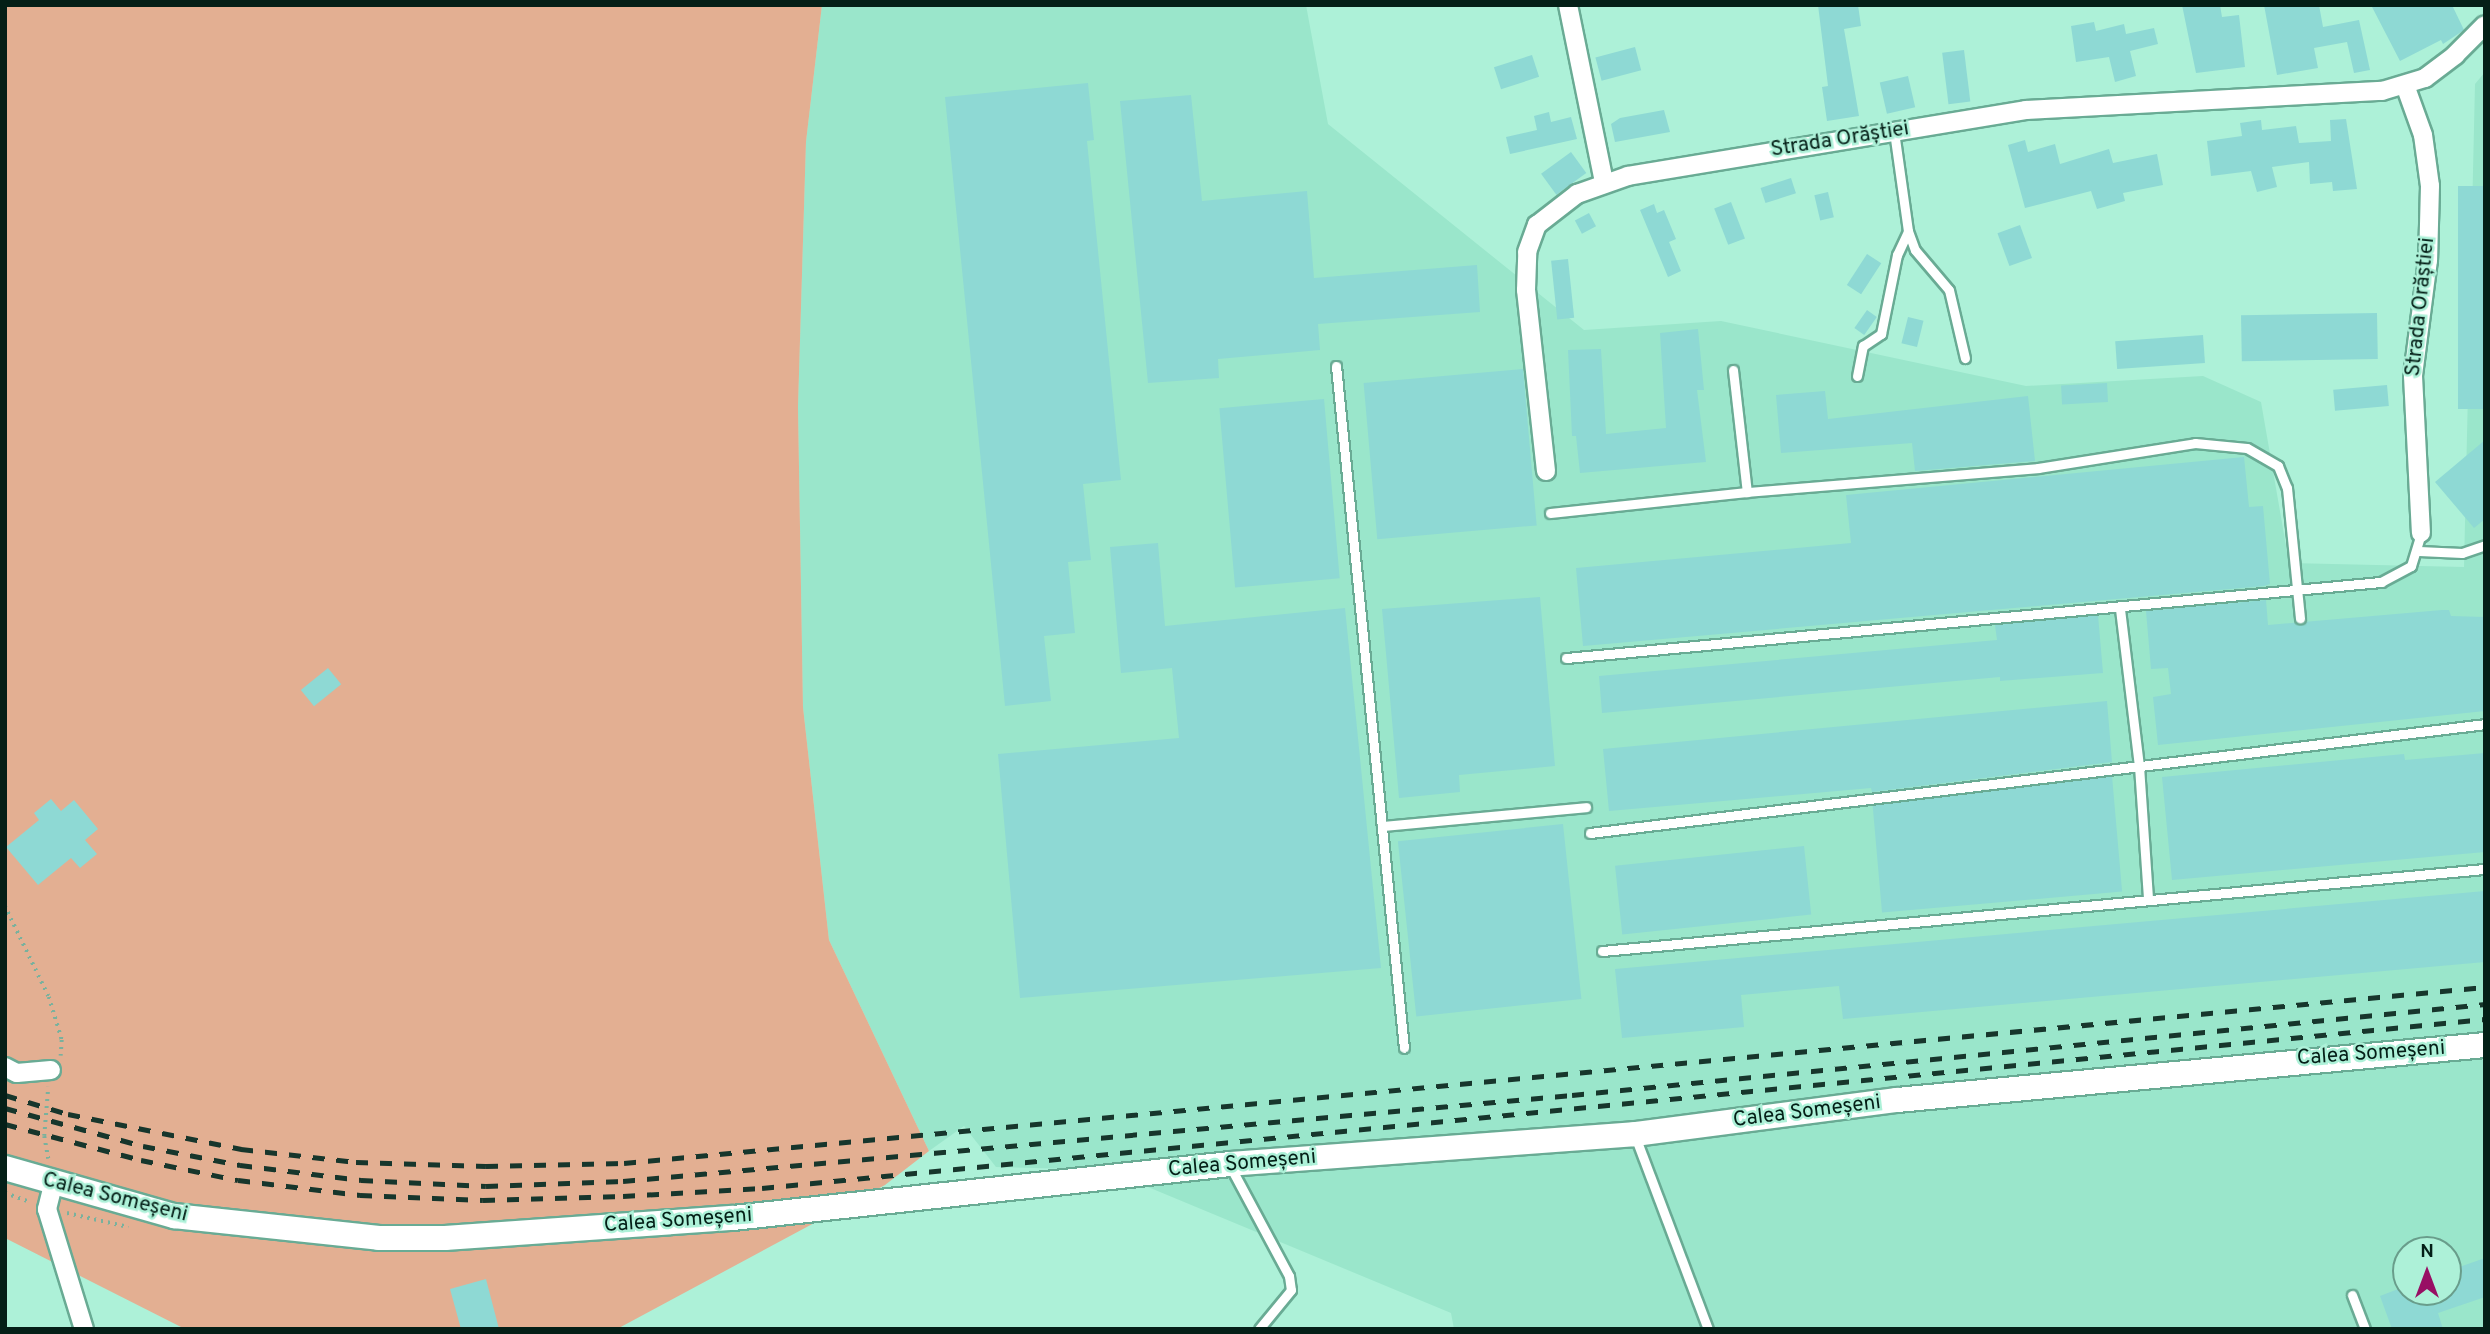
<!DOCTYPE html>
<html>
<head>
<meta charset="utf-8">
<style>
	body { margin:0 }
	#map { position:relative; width:2490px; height:1334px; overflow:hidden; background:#adf1d8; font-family:Overpass,sans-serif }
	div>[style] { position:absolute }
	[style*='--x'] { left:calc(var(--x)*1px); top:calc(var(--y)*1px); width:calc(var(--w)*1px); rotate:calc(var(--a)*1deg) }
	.built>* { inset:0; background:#9ae6cb }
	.green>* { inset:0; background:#e3af92 }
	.building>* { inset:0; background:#8ed9d4; transform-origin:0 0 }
	.path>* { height:3.5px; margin-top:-1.75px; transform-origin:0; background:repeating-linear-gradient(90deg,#79b19d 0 2px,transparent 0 7px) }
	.roads { filter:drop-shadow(2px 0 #69ab94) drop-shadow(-2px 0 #69ab94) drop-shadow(0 2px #69ab94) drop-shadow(0 -2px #69ab94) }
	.service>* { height:9px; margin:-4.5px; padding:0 4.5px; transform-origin:4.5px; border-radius:4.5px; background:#fff }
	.minor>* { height:18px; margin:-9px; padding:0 9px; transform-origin:9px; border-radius:9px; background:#fff }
	.secondary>* { height:24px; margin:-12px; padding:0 12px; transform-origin:12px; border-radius:12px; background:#fff }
	.rail>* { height:5px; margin-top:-2.5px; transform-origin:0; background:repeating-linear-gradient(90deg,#17362c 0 12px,transparent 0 24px) }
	span { translate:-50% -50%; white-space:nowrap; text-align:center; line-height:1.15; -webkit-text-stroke:5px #adf1d8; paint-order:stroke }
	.street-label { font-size:21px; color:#041f17 }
	.frame { position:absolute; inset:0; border:7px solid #041f17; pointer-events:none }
	.north { position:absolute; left:2392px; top:1236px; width:70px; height:70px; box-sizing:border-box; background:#adf1d8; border:2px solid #699d8b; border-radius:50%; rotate:0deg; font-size:19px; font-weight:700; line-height:28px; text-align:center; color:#041f17 }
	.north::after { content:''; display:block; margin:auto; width:24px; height:32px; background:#980f64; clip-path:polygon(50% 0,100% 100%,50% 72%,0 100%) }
</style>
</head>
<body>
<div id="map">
	<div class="built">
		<div style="clip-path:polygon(evenodd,822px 5px,1306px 5px,1328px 124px,1584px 330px,1721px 321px,2026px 386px,2203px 376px,2261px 402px,2289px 563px,2464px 567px,2475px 84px,2485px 72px,2485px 1329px,1454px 1329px,1451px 1313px,1107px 1170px,996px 1167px,964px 1126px,929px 1151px,829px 940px,803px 707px,798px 407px,806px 142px,822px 5px,2406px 1250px,2448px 1250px,2448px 1292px,2406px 1292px,2406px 1250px)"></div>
	</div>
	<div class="green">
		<div style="clip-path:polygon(5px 5px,822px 5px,806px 142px,798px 407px,803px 707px,829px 940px,929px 1151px,885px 1185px,617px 1329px,185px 1329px,5px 1238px)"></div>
	</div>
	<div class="building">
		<div style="clip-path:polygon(1818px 5px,1858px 5px,1861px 26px,1844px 29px,1859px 116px,1827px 121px,1822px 87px,1828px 86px)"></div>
		<div style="clip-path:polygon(2182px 5px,2220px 5px,2222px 17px,2239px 15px,2245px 67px,2196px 73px)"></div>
		<div style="clip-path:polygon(2264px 5px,2319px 5px,2323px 27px,2359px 20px,2370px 70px,2354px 73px,2347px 42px,2314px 48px,2318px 68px,2277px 75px)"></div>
		<div style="clip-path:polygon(2371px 5px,2452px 5px,2464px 30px,2443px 44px,2441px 40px,2400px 61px)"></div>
		<div style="clip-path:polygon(2094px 22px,2096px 31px,2124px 24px,2126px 34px,2154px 28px,2158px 44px,2130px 51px,2136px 76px,2115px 82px,2109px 57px,2076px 62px,2071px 26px)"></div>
		<div style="left:1635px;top:47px;width:24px;height:41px;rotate:75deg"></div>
		<div style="left:1964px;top:50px;width:52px;height:22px;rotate:83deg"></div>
		<div style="left:1532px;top:55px;width:23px;height:40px;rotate:72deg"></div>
		<div style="left:1908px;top:76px;width:32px;height:29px;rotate:77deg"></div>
		<div style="clip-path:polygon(1088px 83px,1094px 140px,1087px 141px,1121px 480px,1083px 484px,1091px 560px,1068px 562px,1075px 633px,1044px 636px,1051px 701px,1005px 706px,945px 97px)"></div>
		<div style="clip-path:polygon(1191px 95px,1202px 201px,1307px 191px,1314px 278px,1477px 265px,1480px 312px,1318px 324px,1320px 350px,1218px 359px,1219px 378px,1148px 383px,1120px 101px)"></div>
		<div style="clip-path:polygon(1664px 110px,1670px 132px,1615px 142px,1611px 124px,1620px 118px)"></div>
		<div style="clip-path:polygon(1549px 112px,1551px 122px,1571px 117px,1577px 139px,1510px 154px,1506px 137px,1537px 130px,1534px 116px)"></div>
		<div style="clip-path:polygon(2346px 119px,2357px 189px,2333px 191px,2332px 182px,2310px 184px,2309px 162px,2272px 167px,2277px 187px,2257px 192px,2251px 171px,2211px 176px,2207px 141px,2242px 136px,2240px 123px,2261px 120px,2262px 130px,2296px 126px,2299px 143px,2331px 141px,2330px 120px)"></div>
		<div style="clip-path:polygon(2025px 140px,2028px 152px,2055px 144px,2060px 164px,2109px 149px,2113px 163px,2157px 154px,2163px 185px,2123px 193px,2125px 201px,2097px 209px,2091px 191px,2025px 208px,2008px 145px)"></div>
		<div style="left:1571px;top:152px;width:26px;height:37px;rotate:54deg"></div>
		<div style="left:1791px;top:178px;width:16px;height:32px;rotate:72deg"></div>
		<div style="left:2458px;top:186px;width:27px;height:223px"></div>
		<div style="left:1828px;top:192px;width:26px;height:14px;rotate:77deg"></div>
		<div style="left:1731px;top:202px;width:39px;height:18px;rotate:69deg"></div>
		<div style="clip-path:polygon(1654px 204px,1657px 213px,1664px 210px,1676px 239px,1669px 242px,1681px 271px,1668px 277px,1640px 210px)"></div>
		<div style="left:1589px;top:213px;width:15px;height:16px;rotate:62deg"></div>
		<div style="left:2020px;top:225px;width:35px;height:24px;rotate:70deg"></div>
		<div style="left:1867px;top:254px;width:17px;height:37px;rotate:33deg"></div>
		<div style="left:1568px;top:259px;width:59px;height:17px;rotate:84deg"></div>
		<div style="left:1867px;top:310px;width:12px;height:22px;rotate:35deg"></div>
		<div style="left:2377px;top:313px;width:46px;height:136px;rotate:89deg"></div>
		<div style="left:1908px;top:317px;width:16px;height:27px;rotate:14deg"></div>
		<div style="clip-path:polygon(1698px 329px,1704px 390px,1697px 390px,1706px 462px,1580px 473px,1576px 436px,1572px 436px,1568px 350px,1601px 349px,1606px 434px,1666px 428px,1660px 333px)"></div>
		<div style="left:2203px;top:335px;width:28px;height:88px;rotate:86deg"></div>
		<div style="left:1523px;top:369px;width:157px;height:160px;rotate:85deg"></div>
		<div style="left:2107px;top:383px;width:19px;height:46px;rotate:87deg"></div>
		<div style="left:2387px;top:385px;width:21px;height:54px;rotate:85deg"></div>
		<div style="clip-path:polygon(1825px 391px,1828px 419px,2028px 396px,2035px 461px,1915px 471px,1912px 443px,1781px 453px,1776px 395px)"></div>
		<div style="left:1324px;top:399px;width:180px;height:105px;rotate:85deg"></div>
		<div style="clip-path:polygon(2485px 440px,2485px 519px,2474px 528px,2435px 482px)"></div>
		<div style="clip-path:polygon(2244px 457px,2249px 507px,2263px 506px,2270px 584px,2264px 586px,1583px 646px,1576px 568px,1851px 543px,1846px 495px)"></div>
		<div style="clip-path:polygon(1158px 543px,1165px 626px,1345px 608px,1381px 968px,1020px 998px,998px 754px,1179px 738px,1172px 668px,1121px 673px,1110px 547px)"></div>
		<div style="clip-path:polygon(1540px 597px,1555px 766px,1459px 775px,1460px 792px,1399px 798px,1382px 609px)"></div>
		<div style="clip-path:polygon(2266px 600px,2268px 625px,2442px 610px,2449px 610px,2451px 616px,2485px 617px,2485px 711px,2158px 745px,2153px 697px,2171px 694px,2168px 668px,2151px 669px,2146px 611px)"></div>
		<div style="clip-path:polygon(2098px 615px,2103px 673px,2000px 681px,2000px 677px,1602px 713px,1599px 676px,1997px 640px,1995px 625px)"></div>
		<div style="left:328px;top:668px;width:21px;height:35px;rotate:51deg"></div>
		<div style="clip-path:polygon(2107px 701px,2112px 762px,1872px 792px,1871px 788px,1609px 811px,1603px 749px)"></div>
		<div style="clip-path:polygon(2485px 753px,2485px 852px,2172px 880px,2162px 777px,2404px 754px,2405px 760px)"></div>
		<div style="left:2112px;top:776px;width:116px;height:241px;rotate:85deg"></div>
		<div style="clip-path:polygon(51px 799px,61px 811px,74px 800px,98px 829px,85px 840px,97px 854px,80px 868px,71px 858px,38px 885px,6px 847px,39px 820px,34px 813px)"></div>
		<div style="left:1563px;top:824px;width:176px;height:166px;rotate:84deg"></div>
		<div style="left:1804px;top:846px;width:69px;height:190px;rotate:84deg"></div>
		<div style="clip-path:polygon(2485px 891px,2485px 962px,1843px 1019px,1839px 986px,1741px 995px,1744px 1027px,1622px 1038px,1615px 969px)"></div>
		<div style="clip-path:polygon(2485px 1258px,2485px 1297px,2438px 1313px,2443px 1329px,2392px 1329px,2380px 1296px,2406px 1286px,2406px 1292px,2448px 1292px,2448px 1271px)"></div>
		<div style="clip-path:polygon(486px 1279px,499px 1329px,461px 1329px,450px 1289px)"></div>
	</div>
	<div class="path">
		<div style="--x:5;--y:906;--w:101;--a:64.2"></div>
		<div style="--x:49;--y:997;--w:45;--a:73.2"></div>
		<div style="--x:62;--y:1040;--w:16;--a:94"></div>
		<div style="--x:48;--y:1159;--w:23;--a:-100"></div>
		<div style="--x:44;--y:1136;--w:49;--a:-85.3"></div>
		<div style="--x:5;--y:1193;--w:27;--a:20"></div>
		<div style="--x:67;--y:1213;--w:63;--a:12.9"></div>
	</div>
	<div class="roads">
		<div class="service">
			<div style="--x:1908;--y:231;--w:20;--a:70"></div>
			<div style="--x:1915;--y:250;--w:52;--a:49.6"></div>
			<div style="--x:1949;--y:290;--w:70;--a:76.8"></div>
			<div style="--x:1336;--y:366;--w:685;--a:84.31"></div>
			<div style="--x:1733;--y:370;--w:123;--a:83.5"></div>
			<div style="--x:1857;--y:376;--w:31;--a:-79"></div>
			<div style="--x:1863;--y:346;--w:22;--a:-34"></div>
			<div style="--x:1881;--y:334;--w:81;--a:-78.6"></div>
			<div style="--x:1897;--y:255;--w:26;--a:-65"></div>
			<div style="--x:1908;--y:231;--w:101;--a:-98"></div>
			<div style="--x:1550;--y:513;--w:198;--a:-6.1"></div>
			<div style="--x:1747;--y:492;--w:292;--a:-4.7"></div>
			<div style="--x:2038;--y:468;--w:159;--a:-9"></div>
			<div style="--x:2195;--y:443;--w:52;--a:5.5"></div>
			<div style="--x:2247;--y:448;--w:36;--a:30"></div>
			<div style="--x:2278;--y:466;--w:24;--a:68"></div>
			<div style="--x:2287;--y:488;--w:131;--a:84.3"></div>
			<div style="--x:2419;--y:551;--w:43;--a:2.7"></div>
			<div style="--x:2462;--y:553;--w:24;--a:-19"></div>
			<div style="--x:2120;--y:609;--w:158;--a:83.1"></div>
			<div style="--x:2139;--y:766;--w:131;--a:86.1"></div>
			<div style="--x:1566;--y:658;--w:819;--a:-5.33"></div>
			<div style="--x:2381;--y:582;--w:34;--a:-28"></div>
			<div style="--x:2411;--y:566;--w:34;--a:-73"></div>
			<div style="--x:1382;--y:826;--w:205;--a:-5.3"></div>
			<div style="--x:1590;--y:833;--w:902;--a:-6.94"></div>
			<div style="--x:1602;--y:951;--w:887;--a:-5.31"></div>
			<div style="--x:1635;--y:1136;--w:206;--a:69.3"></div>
			<div style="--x:1230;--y:1166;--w:125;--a:61.8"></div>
			<div style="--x:1289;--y:1276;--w:14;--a:82"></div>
			<div style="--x:1291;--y:1290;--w:50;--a:129.4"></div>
			<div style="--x:2352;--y:1295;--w:36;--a:69"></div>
		</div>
		<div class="minor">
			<div style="--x:1568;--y:5;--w:181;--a:78.5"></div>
			<div style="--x:2405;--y:85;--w:53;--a:70.2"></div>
			<div style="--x:2423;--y:135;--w:51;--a:82.2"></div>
			<div style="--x:2430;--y:186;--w:74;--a:91.5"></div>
			<div style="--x:2428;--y:260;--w:117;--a:97.4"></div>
			<div style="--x:2413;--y:376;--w:157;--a:87.1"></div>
			<div style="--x:1546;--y:471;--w:182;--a:-96.3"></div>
			<div style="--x:1526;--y:290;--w:38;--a:-88"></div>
			<div style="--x:1527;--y:252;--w:29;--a:-70"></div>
			<div style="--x:1537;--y:225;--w:51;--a:-37.8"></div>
			<div style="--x:1577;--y:194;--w:54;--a:-19.4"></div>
			<div style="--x:1628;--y:176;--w:403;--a:-9.4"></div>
			<div style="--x:2026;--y:110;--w:357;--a:-3.1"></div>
			<div style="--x:2382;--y:91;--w:45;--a:-16.8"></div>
			<div style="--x:2425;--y:78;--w:38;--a:-37"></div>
			<div style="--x:2455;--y:55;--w:42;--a:-45"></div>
			<div style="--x:5;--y:1067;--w:13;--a:27"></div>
			<div style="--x:17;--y:1073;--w:34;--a:-5"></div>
			<div style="--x:53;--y:1185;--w:25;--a:104"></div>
			<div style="--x:47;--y:1209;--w:126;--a:72.9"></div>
		</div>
		<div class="secondary">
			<div style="--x:5;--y:1168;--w:176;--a:15.9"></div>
			<div style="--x:174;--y:1216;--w:206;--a:6.1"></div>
			<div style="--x:379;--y:1238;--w:66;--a:0"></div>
			<div style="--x:445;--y:1238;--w:289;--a:-4"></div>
			<div style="--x:733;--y:1218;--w:499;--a:-6.2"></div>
			<div style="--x:1229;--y:1164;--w:407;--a:-4.2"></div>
			<div style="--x:1635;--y:1134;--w:264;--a:-7.4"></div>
			<div style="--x:1897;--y:1100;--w:591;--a:-5.34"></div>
		</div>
	</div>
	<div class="rail">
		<div style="--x:5;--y:1095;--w:66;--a:16.8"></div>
		<div style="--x:68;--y:1114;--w:177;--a:11.4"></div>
		<div style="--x:241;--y:1149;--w:116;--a:6.4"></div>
		<div style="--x:356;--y:1162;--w:130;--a:1.8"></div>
		<div style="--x:486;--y:1166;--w:138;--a:-1.2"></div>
		<div style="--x:624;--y:1163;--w:1869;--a:-5.4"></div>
		<div style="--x:5;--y:1108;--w:143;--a:15.4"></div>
		<div style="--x:143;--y:1146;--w:99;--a:11.1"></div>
		<div style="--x:240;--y:1165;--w:122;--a:7.1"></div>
		<div style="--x:361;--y:1180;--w:125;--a:2.7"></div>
		<div style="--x:486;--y:1186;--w:137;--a:-2.1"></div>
		<div style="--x:623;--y:1181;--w:953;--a:-5.18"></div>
		<div style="--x:1572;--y:1095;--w:918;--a:-5.69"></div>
		<div style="--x:5;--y:1124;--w:141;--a:14.8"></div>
		<div style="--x:141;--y:1160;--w:99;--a:11.7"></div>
		<div style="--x:238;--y:1180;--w:123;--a:7"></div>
		<div style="--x:360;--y:1195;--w:123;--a:2.3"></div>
		<div style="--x:483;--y:1200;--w:140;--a:-1.6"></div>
		<div style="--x:623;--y:1196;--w:139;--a:-3.3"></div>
		<div style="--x:762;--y:1188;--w:1731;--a:-5.6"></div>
	</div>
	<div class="street-label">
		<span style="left:1840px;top:140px;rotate:-9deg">Strada Orăștiei</span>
		<span style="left:2421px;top:307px;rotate:-84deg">Strada Orăștiei</span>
		<span style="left:2371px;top:1054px;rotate:-4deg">Calea Someșeni</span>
		<span style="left:1807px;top:1112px;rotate:-7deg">Calea Someșeni</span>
		<span style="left:1242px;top:1164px;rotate:-5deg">Calea Someșeni</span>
		<span style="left:115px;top:1198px;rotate:14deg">Calea Someșeni</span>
		<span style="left:678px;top:1221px;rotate:-4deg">Calea Someșeni</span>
	</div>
	<div class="frame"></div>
	<div class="north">N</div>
</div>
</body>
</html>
